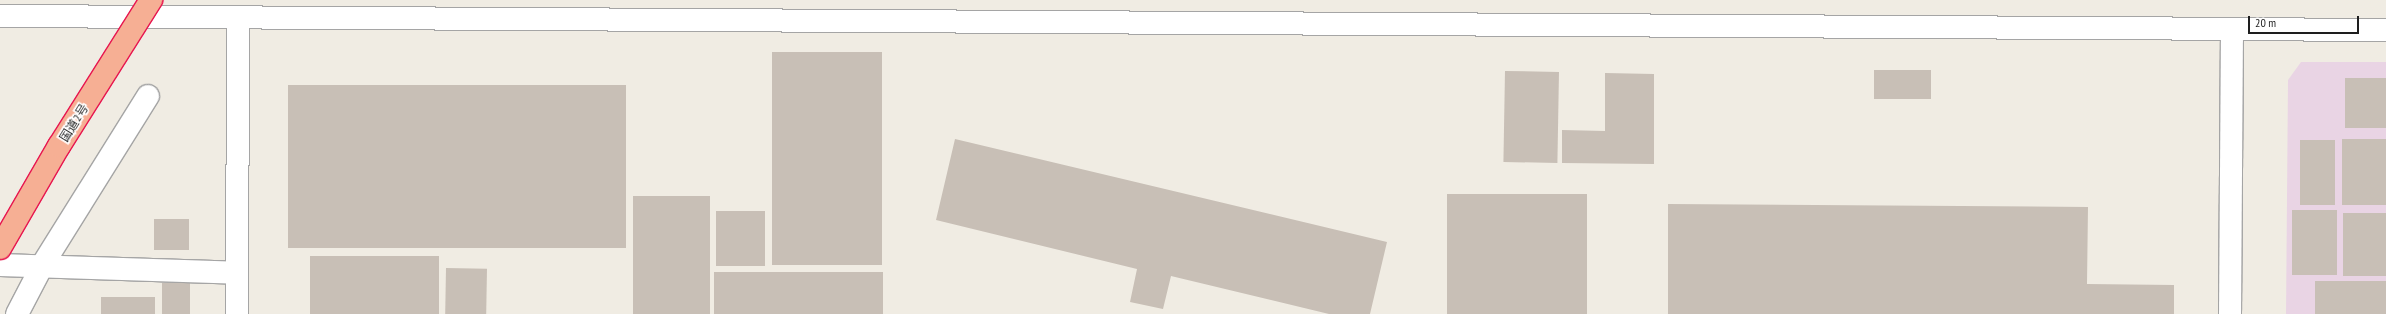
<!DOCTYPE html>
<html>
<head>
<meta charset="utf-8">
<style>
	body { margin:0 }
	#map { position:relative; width:2386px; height:314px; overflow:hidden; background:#f0ece3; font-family:"PT Sans Narrow","Noto Sans JP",sans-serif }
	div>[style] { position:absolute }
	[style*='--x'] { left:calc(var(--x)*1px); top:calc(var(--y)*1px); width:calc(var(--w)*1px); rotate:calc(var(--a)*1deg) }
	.industrial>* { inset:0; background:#e9d4e4 }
	.building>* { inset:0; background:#c8bfb6; transform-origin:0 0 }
	.roads { filter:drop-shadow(1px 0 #a5a5a5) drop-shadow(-1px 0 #a5a5a5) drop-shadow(0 1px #a5a5a5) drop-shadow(0 -1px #a5a5a5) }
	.minor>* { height:22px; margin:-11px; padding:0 11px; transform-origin:11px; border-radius:11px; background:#fff }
	.tertiary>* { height:22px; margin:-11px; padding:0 11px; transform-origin:11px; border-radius:11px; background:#fff }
	.bridges { filter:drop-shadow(1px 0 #e7164f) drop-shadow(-1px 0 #e7164f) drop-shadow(0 1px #e7164f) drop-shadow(0 -1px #e7164f) }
	.trunk-bridge>* { height:22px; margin:-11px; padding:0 11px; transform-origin:11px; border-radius:11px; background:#f6af94 }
	span { translate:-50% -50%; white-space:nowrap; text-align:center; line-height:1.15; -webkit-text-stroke:3.5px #fff; paint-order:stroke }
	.street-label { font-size:12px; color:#1e1e1e }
	.scale { position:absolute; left:2248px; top:16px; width:111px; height:18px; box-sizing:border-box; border:2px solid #1e1e1e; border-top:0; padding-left:5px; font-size:12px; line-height:14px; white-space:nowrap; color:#1e1e1e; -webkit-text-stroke:3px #fff; paint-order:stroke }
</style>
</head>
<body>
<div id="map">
	<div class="industrial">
		<div style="clip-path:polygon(2301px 62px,2386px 62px,2386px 314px,2286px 314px,2288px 80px)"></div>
	</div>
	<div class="building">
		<div style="left:772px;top:52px;width:110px;height:213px"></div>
		<div style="left:1874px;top:70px;width:57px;height:29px"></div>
		<div style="left:1505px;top:71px;width:54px;height:91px;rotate:1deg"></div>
		<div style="clip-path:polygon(1605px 73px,1654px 74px,1654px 164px,1562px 163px,1562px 130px,1605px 131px)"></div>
		<div style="left:2345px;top:78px;width:41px;height:50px"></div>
		<div style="left:626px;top:85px;width:163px;height:338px;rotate:90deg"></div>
		<div style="clip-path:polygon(955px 139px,1387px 242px,1370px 314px,1329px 314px,1171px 276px,1163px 309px,1130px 302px,1137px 269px,936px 220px)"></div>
		<div style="left:2342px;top:139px;width:44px;height:66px"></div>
		<div style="left:2335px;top:140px;width:65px;height:35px;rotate:90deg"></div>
		<div style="left:1447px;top:194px;width:140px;height:120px"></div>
		<div style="left:633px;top:196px;width:77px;height:118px"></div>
		<div style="clip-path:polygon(1668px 204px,2088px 207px,2087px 284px,2174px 285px,2174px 314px,1668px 314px)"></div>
		<div style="left:2292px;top:210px;width:45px;height:65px"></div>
		<div style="left:716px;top:211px;width:49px;height:55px"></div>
		<div style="left:2343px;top:213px;width:43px;height:63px"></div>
		<div style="left:189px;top:219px;width:31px;height:35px;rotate:90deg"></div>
		<div style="left:439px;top:256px;width:58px;height:129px;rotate:90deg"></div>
		<div style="left:446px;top:268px;width:41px;height:46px;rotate:1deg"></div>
		<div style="left:714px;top:272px;width:169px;height:42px"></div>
		<div style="left:2315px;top:281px;width:71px;height:33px"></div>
		<div style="left:162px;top:283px;width:28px;height:31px"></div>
		<div style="left:101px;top:297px;width:54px;height:17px"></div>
	</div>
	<div class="roads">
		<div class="minor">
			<div style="--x:0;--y:265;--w:237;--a:1.9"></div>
			<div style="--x:17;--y:314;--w:56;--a:-62.5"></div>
			<div style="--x:43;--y:264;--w:198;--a:-58"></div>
		</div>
		<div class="tertiary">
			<div style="--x:0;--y:16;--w:2232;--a:0.33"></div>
			<div style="--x:2232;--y:29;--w:285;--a:90.4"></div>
			<div style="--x:2232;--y:29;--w:154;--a:0.4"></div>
			<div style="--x:237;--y:314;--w:294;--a:-89.8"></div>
		</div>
	</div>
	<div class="bridges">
		<div class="trunk-bridge">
			<div style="--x:0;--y:248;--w:118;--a:-60"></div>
			<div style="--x:59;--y:146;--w:173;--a:-57.8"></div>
		</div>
	</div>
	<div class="street-label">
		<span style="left:74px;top:123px;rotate:-58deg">国道2号</span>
	</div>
	<div class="scale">20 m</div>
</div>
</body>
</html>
